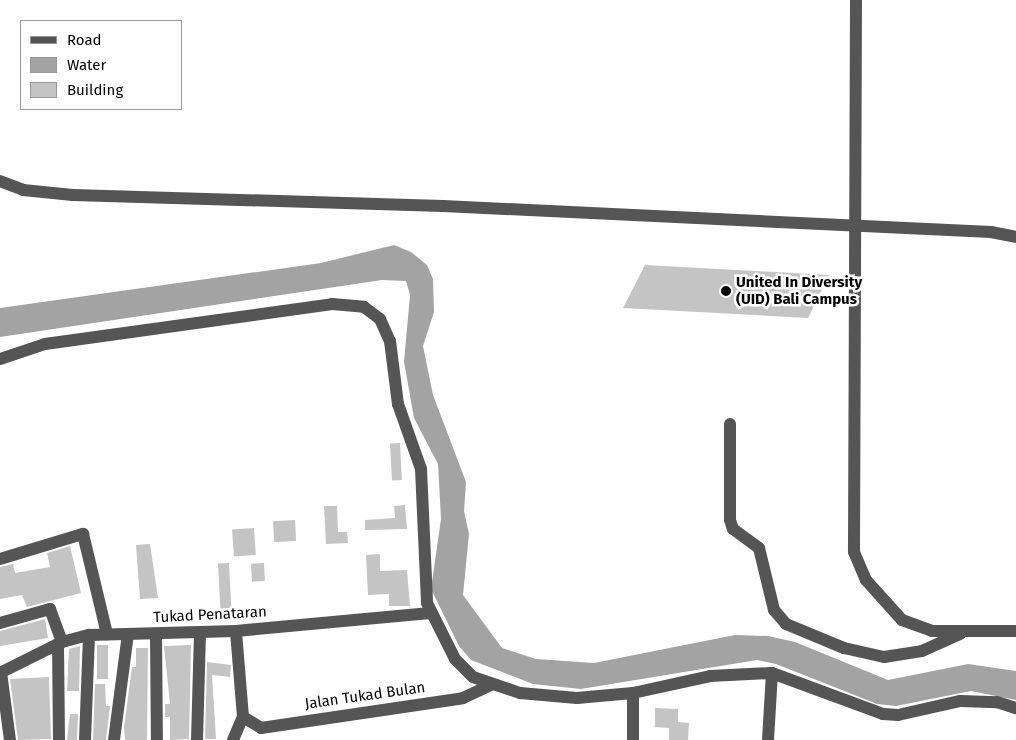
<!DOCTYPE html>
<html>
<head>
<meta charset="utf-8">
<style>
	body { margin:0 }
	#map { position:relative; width:1016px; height:740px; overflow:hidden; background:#fff; font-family:"Fira Sans",sans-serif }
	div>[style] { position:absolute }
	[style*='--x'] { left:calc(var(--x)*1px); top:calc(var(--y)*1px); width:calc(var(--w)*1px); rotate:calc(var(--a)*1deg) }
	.water>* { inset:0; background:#a3a3a3 }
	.building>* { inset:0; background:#c4c4c4; transform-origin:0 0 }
	.minor>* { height:12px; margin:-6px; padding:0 6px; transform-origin:6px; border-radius:6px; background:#555 }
	.dots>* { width:14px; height:14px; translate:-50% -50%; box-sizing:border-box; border:2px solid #fff; border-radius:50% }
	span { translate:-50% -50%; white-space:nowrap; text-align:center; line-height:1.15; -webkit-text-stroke:5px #fff; paint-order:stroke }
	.poi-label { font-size:15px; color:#000; font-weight:700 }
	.left { translate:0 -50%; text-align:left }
	.street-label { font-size:15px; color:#000 }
	.legend { position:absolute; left:20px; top:20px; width:162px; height:90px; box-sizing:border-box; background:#fff; border:1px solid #999; margin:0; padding:6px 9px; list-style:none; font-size:15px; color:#000 }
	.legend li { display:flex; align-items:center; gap:10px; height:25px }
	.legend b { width:25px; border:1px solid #999 }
</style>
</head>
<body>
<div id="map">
	<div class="water">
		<div style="clip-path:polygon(394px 245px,411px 252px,427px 265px,433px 279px,434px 312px,423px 346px,433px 395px,466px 482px,464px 511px,469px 534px,463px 595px,502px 648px,536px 659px,594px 663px,735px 635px,768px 636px,795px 642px,888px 680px,968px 664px,1016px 671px,1016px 700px,971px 691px,896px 706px,877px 704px,776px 664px,757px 660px,581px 689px,533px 684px,471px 660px,459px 646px,431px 589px,441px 519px,438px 464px,414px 418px,404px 362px,410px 295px,406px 281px,382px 280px,0 337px,0 308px,321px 263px)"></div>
	</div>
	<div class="building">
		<div style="clip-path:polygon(645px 265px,829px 275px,808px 318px,623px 308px)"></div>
		<div style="left:400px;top:443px;width:37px;height:10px;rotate:87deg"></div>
		<div style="clip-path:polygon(405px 505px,407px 529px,365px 530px,365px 520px,395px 518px,394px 506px)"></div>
		<div style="clip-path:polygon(324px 506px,337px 506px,338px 532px,347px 532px,348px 543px,326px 544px)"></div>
		<div style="left:295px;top:520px;width:21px;height:22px;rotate:87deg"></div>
		<div style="left:254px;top:528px;width:27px;height:22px;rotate:86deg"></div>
		<div style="clip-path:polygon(150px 544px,158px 598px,140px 599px,136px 545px)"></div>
		<div style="clip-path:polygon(70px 546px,81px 593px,27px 607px,22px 595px,0 599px,0 567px,13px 564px,15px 573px,50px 567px,47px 553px)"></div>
		<div style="clip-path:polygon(380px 554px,380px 571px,407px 570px,410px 606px,389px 606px,389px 594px,368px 595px,366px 555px)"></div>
		<div style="left:229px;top:563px;width:45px;height:11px;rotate:87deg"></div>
		<div style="left:264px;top:563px;width:18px;height:13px;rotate:87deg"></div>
		<div style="clip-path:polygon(45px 619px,48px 638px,0 646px,0 631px)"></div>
		<div style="left:97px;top:645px;width:11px;height:34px"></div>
		<div style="clip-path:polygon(191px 645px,189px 739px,170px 740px,170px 717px,165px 717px,165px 704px,170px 704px,164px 646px)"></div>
		<div style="clip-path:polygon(80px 646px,79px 691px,67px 691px,69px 649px)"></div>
		<div style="clip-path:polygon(136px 648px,148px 648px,147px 740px,125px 740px,124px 727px,132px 667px,136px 667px)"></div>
		<div style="clip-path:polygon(207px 662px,231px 665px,230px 677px,212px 675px,216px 739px,205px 739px)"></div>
		<div style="clip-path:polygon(49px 677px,51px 739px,18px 740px,10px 679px)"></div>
		<div style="clip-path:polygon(95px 684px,105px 684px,106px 706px,110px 706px,106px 740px,93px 740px)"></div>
		<div style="clip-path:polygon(655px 708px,678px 709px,678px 722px,689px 723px,688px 740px,669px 740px,669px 728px,655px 727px)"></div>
		<div style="clip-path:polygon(70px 714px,78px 714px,77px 740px,67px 740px)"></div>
	</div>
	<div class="minor">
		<div style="--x:856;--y:0;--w:552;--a:90.21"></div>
		<div style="--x:854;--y:552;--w:30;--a:67"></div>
		<div style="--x:866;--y:580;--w:54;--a:48"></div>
		<div style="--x:902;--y:620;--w:32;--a:20"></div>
		<div style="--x:932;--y:631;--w:84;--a:0"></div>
		<div style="--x:0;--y:181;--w:25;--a:21"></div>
		<div style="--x:23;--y:190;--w:50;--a:5.7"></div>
		<div style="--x:73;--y:195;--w:370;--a:1.7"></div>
		<div style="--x:443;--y:206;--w:549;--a:2.72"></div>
		<div style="--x:991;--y:232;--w:25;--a:11"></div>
		<div style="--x:0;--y:359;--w:47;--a:-18.4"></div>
		<div style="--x:45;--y:344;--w:290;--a:-7.9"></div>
		<div style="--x:332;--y:304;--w:32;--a:5"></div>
		<div style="--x:364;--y:307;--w:20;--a:37"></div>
		<div style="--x:380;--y:319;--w:24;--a:66"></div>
		<div style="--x:390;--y:341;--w:64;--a:82.8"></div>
		<div style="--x:398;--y:404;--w:69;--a:70.5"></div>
		<div style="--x:421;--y:469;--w:134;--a:87.4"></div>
		<div style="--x:427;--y:603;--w:63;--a:63.4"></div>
		<div style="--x:455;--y:659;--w:25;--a:45"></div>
		<div style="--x:473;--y:677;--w:50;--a:18.8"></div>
		<div style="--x:520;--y:693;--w:57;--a:5"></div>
		<div style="--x:577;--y:698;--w:56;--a:-5.1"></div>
		<div style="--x:633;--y:693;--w:79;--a:-12.4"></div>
		<div style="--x:710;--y:676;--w:62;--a:-2.8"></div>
		<div style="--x:772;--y:673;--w:118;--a:20.3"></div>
		<div style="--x:883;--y:714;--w:15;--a:4"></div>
		<div style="--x:898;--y:715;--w:64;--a:-12.7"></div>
		<div style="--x:960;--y:701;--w:37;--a:2"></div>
		<div style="--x:997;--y:702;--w:20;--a:18"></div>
		<div style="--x:730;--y:424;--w:96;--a:90"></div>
		<div style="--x:730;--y:520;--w:9;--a:72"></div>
		<div style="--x:733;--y:529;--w:32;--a:36"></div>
		<div style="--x:759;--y:548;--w:64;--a:76.4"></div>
		<div style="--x:774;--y:610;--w:18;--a:49"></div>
		<div style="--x:786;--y:624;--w:63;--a:22.5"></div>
		<div style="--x:844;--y:648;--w:41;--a:12.7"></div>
		<div style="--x:884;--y:657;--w:38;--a:-9"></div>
		<div style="--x:922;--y:651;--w:42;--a:-24.1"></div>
		<div style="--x:0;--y:559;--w:87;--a:-16.8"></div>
		<div style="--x:83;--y:534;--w:103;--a:76.5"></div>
		<div style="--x:0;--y:623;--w:52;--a:-15.6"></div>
		<div style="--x:50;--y:609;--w:35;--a:70"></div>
		<div style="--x:156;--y:634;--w:106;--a:89.5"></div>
		<div style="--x:58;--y:644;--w:96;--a:89.4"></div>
		<div style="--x:1;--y:672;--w:69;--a:82.5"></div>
		<div style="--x:0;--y:673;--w:69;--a:-26.6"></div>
		<div style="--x:62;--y:642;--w:28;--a:-15"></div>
		<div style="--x:89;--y:635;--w:147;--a:-1.6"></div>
		<div style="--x:236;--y:631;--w:195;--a:-5.3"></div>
		<div style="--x:243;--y:717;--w:21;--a:31"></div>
		<div style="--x:261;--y:728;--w:204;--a:-8.4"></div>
		<div style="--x:463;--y:698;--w:31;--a:-25"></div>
		<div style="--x:85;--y:740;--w:105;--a:-87.8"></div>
		<div style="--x:114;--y:740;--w:107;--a:-82.5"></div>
		<div style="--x:197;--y:740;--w:107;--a:-88.4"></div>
		<div style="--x:233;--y:740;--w:25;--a:-67"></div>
		<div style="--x:243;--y:717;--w:86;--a:-94.7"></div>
		<div style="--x:633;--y:740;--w:47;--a:-90"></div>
		<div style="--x:768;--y:740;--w:67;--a:-86.6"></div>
	</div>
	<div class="dots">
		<div style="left:726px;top:291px;background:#000"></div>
	</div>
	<div class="poi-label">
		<span class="left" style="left:736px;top:291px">United In Diversity<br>(UID) Bali Campus</span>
	</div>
	<div class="street-label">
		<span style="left:210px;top:615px;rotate:-3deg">Tukad Penataran</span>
		<span style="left:365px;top:696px;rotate:-8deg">Jalan Tukad Bulan</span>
	</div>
	<ul class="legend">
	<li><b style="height:6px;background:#555"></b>Road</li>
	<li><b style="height:14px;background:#a3a3a3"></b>Water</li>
	<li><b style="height:14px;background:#c4c4c4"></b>Building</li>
	</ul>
</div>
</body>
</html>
